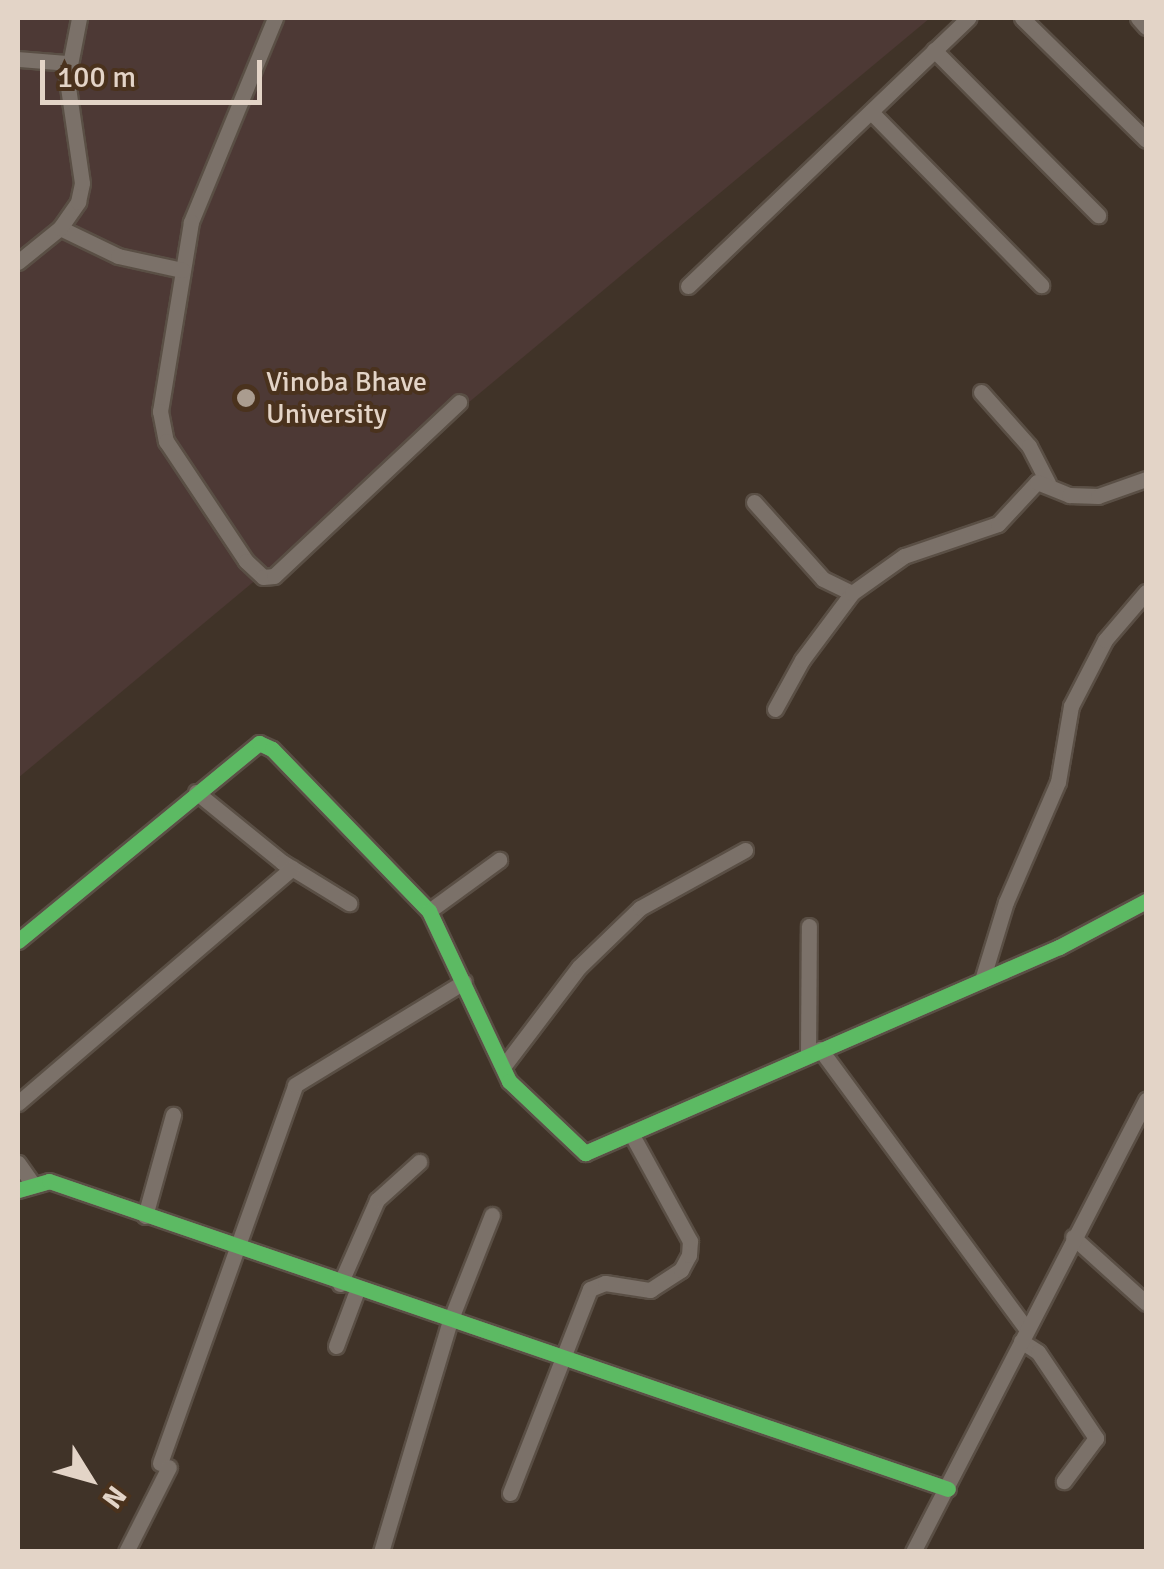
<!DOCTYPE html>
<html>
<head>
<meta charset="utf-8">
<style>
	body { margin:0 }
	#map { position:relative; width:1164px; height:1569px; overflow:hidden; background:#403328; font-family:Signika,sans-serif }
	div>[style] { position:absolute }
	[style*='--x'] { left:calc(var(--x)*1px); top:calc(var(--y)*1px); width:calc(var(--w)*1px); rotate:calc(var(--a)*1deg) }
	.education>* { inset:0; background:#4d3935 }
	.roads { filter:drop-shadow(2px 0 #5a4f45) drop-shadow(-2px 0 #5a4f45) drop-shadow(0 2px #5a4f45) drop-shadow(0 -2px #5a4f45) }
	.minor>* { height:15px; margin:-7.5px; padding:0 7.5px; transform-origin:7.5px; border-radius:7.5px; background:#7b7169 }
	.cycleway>* { height:15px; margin:-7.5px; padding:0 7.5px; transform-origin:7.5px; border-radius:7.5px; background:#5cba63 }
	.dots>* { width:28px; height:28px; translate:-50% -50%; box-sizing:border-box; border:5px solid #4a321d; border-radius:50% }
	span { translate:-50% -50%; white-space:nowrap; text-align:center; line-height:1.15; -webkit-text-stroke:8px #4a321d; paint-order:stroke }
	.poi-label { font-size:28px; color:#e3d4c7 }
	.left { translate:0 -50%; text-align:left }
	.frame { position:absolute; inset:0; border:20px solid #e3d4c7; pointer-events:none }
	.north { position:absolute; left:40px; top:1429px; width:100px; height:100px; -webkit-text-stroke:8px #4a321d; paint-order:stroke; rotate:127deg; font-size:28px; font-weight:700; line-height:40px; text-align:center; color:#e3d4c7 }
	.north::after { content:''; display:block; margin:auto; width:35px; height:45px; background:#e3d4c7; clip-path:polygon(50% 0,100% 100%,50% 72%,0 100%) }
	.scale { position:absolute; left:40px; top:60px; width:222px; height:45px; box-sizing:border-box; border:5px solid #e3d4c7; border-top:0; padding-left:12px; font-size:30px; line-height:35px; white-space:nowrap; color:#e3d4c7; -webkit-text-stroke:8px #4a321d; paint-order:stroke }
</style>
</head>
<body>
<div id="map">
	<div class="education">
		<div style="clip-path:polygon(18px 18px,930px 18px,18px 778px)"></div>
	</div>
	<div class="roads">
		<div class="minor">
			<div style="--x:275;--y:18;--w:221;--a:112.4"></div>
			<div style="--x:191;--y:222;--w:192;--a:99.3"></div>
			<div style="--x:160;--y:411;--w:31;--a:79"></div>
			<div style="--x:166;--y:441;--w:144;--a:56.3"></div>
			<div style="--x:246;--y:561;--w:23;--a:43"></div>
			<div style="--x:263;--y:577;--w:11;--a:-5"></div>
			<div style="--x:274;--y:576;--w:254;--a:-43.2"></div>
			<div style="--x:1022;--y:18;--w:174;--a:44.5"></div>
			<div style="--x:1138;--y:18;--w:12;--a:48"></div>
			<div style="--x:934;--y:50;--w:233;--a:45.2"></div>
			<div style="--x:18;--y:59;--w:50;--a:4.6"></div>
			<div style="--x:871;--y:112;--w:243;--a:45.5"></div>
			<div style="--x:60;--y:228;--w:64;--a:25.8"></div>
			<div style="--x:118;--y:256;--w:66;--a:12.3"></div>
			<div style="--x:18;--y:262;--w:54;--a:-39"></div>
			<div style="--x:60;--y:228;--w:32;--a:-55"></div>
			<div style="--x:78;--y:202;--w:19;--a:-78"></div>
			<div style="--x:82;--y:183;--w:104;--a:-98.3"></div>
			<div style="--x:67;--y:80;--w:63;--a:-79"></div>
			<div style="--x:688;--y:286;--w:388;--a:-43.7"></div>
			<div style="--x:981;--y:392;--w:72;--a:48.4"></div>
			<div style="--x:1029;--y:446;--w:42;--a:62.8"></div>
			<div style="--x:754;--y:502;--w:103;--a:48.1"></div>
			<div style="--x:823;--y:579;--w:32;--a:26"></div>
			<div style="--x:775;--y:709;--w:56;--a:-61.1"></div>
			<div style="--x:802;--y:660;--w:84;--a:-53.3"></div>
			<div style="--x:852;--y:593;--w:64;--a:-35.4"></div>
			<div style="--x:904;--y:556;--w:99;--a:-18.8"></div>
			<div style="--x:998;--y:524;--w:57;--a:-47.1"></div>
			<div style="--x:1037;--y:482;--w:35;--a:22"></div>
			<div style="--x:1069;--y:495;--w:29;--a:2"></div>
			<div style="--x:1098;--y:496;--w:51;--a:-19.5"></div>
			<div style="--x:196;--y:792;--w:111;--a:39.1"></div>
			<div style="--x:282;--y:862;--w:79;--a:31.5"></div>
			<div style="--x:429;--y:911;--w:87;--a:-36.1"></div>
			<div style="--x:18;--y:941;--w:312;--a:-39.4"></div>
			<div style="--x:259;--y:743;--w:14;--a:25"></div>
			<div style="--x:272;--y:749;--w:226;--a:45.9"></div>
			<div style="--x:429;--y:911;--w:188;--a:64.8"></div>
			<div style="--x:509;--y:1081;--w:105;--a:43.5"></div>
			<div style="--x:585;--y:1153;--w:517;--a:-23.49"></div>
			<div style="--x:1059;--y:947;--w:98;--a:-27.9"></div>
			<div style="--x:983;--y:977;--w:78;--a:-73"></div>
			<div style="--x:1006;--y:902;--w:131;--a:-66.6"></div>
			<div style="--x:1058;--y:782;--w:77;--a:-80.3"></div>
			<div style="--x:1071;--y:706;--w:74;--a:-62.7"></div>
			<div style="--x:1105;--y:640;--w:63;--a:-49.5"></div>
			<div style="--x:820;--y:1049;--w:349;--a:53.6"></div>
			<div style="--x:808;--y:1054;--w:128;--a:-89.6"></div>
			<div style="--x:503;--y:1067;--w:126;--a:-52.8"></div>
			<div style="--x:579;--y:967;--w:85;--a:-44"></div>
			<div style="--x:640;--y:908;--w:120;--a:-28.9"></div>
			<div style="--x:18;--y:1103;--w:361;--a:-40.6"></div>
			<div style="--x:18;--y:1163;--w:24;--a:55"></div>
			<div style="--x:18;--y:1190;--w:32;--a:-16"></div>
			<div style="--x:49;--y:1181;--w:950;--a:18.91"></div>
			<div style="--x:145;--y:1216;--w:105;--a:-74.5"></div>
			<div style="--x:1073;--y:1237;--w:98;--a:42.1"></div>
			<div style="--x:340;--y:1284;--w:92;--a:-66.2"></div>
			<div style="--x:377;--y:1200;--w:57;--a:-42.1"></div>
			<div style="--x:1021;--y:1341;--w:20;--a:33"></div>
			<div style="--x:1038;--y:1352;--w:104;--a:56"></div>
			<div style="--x:1096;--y:1438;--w:54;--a:126.7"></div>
			<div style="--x:336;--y:1346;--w:60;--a:-69.4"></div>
			<div style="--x:160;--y:1463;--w:401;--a:-70.3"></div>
			<div style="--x:295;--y:1085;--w:198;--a:-31.4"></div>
			<div style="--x:510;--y:1493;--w:219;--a:-68.6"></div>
			<div style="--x:590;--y:1289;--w:16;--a:-22"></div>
			<div style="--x:605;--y:1283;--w:46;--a:8.8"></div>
			<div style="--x:650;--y:1290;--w:37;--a:-33"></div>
			<div style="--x:681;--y:1270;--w:17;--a:-62"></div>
			<div style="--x:689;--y:1255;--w:14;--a:-86"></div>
			<div style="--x:690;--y:1241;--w:121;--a:-118.7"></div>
			<div style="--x:126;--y:1552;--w:95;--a:-63.2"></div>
			<div style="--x:381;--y:1552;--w:241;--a:-73.4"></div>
			<div style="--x:450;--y:1321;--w:114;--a:-68.4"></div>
			<div style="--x:913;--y:1552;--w:509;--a:-62.73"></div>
		</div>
	</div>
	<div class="cycleway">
		<div style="--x:18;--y:941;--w:312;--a:-39.4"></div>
		<div style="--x:259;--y:743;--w:14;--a:25"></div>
		<div style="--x:272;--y:749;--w:226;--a:45.9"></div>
		<div style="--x:429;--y:911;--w:188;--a:64.8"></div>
		<div style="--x:509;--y:1081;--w:105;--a:43.5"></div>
		<div style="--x:585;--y:1153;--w:517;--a:-23.49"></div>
		<div style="--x:1059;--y:947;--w:98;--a:-27.9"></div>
		<div style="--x:18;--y:1190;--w:32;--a:-16"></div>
		<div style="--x:49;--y:1181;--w:950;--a:18.91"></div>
	</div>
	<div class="dots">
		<div style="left:246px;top:398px;background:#aa9c8f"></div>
	</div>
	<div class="poi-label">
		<span class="left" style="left:266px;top:398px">Vinoba Bhave<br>University</span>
	</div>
	<div class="frame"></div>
	<div class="north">N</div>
	<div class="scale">100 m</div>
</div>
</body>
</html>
